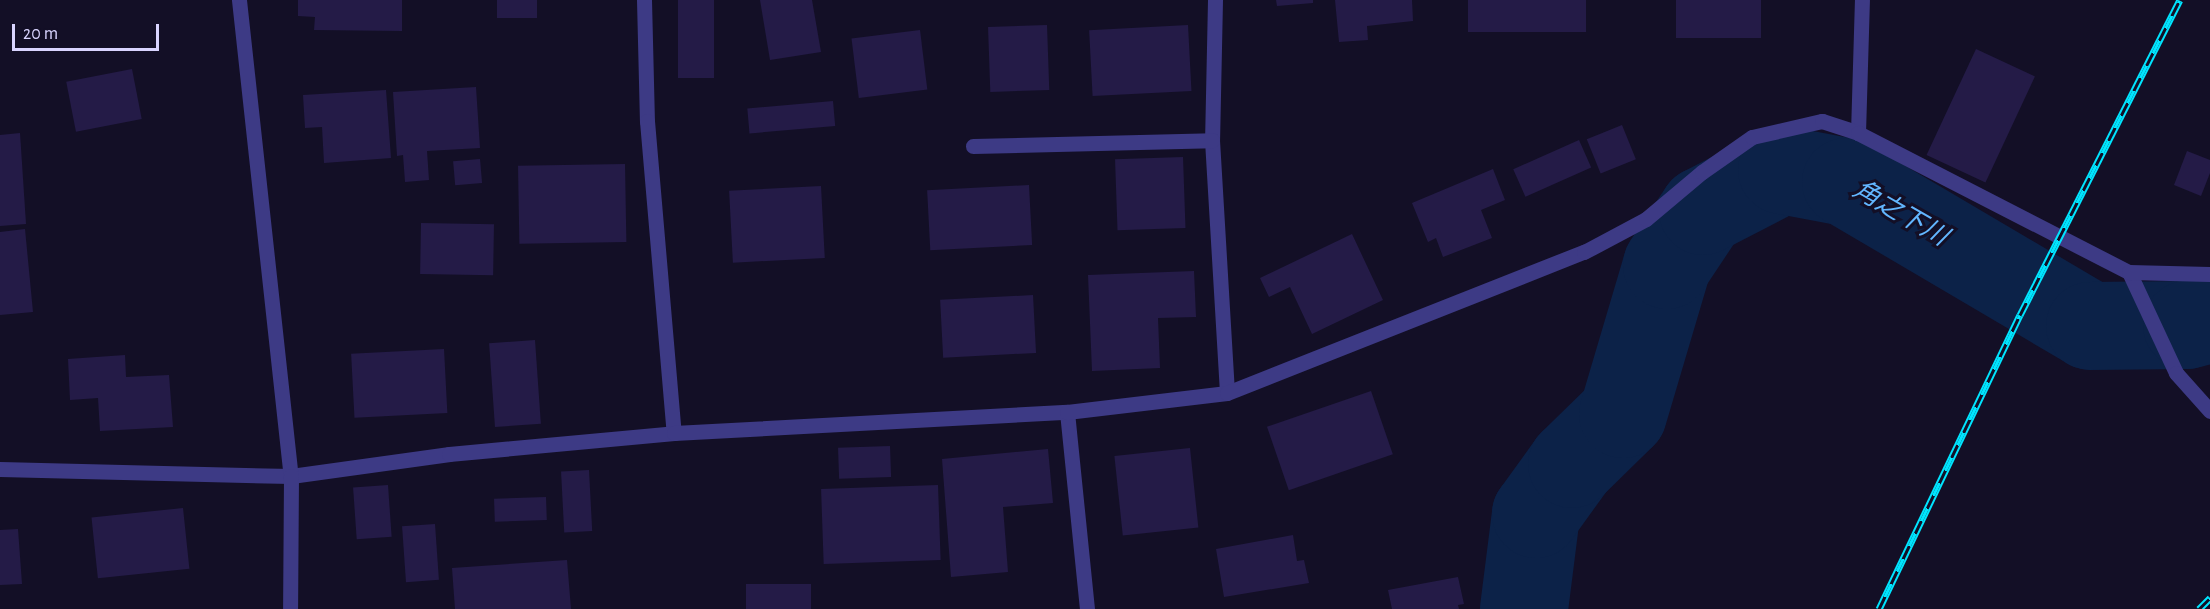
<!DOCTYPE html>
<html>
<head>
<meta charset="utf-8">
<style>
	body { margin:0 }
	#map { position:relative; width:2210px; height:609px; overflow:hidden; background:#130f26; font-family:"Alegreya Sans","Noto Sans JP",sans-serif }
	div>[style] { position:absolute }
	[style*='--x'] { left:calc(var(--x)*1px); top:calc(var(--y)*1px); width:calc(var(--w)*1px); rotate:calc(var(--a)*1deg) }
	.river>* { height:88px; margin:-44px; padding:0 44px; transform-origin:44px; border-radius:44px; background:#0c2248 }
	.building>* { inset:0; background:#241b47; transform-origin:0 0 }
	.minor>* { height:15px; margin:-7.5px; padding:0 7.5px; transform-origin:7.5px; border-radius:7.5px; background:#3d3a85 }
	.tertiary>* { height:15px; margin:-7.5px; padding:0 7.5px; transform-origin:7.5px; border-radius:7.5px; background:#3d3a85 }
	.rail>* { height:7px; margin-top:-3.5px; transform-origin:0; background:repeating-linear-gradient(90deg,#130f26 0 14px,#00e5ff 0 28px); box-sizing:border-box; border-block:2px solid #00e5ff }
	span { translate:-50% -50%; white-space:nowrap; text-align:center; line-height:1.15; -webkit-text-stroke:6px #130f26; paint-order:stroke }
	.water-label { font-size:26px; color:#62b6ff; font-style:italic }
	.scale { position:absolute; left:12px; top:24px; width:147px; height:27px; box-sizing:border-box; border:3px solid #d9d4ff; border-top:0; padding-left:8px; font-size:18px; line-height:21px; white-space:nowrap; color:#d9d4ff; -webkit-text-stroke:4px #130f26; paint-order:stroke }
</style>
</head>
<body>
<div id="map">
	<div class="river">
		<div style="--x:1524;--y:609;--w:96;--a:-82.8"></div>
		<div style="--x:1536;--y:514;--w:62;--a:-54.2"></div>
		<div style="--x:1572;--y:464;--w:71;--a:-44.4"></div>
		<div style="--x:1623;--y:414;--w:155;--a:-73.5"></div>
		<div style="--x:1667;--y:265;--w:65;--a:-56.3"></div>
		<div style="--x:1703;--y:211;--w:89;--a:-27.4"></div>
		<div style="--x:1782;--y:170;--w:65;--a:10.6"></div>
		<div style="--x:1846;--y:182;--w:283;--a:30.5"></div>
		<div style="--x:2090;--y:326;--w:97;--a:-0.6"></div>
		<div style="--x:2187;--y:325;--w:24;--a:-15"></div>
	</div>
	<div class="building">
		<div style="clip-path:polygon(298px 0,402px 0,402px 31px,314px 30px,315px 17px,298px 16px)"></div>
		<div style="left:497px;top:0;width:40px;height:18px"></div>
		<div style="left:678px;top:0;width:36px;height:78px"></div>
		<div style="clip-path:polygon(760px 0,812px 0,821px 52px,770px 60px)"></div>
		<div style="clip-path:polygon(1276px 0,1313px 0,1313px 3px,1277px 6px)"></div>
		<div style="clip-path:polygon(1335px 0,1412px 0,1413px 21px,1367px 26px,1368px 40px,1339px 42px)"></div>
		<div style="left:1468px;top:0;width:118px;height:32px"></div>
		<div style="left:1676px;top:0;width:85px;height:38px"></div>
		<div style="left:1047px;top:25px;width:65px;height:59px;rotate:88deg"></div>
		<div style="left:1188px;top:25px;width:66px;height:99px;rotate:87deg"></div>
		<div style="left:920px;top:30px;width:60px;height:69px;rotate:83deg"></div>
		<div style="left:1976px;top:49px;width:65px;height:117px;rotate:25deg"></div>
		<div style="left:132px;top:69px;width:51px;height:67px;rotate:79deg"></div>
		<div style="clip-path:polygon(476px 87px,480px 148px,427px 151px,429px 180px,405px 182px,403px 155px,397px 156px,393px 92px)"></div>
		<div style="clip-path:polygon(386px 90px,391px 158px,324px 163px,322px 127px,305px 128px,303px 95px)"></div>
		<div style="left:833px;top:101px;width:25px;height:86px;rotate:85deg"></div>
		<div style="left:1622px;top:125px;width:37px;height:38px;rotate:68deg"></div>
		<div style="clip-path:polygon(20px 133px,26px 224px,0 226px,0 135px)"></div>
		<div style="left:1579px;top:140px;width:30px;height:72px;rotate:66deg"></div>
		<div style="clip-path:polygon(2187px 151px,2210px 160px,2210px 173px,2201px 196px,2174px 185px)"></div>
		<div style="left:1183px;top:157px;width:71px;height:68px;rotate:88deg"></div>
		<div style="left:480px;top:159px;width:24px;height:27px;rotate:85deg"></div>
		<div style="left:625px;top:164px;width:78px;height:107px;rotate:89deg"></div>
		<div style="clip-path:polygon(1493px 169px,1505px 200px,1481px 210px,1492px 238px,1443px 257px,1436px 238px,1428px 242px,1412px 203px)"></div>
		<div style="left:1029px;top:185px;width:60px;height:102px;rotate:87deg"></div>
		<div style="left:821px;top:186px;width:72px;height:92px;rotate:87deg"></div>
		<div style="left:421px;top:223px;width:73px;height:51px;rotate:1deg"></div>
		<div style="clip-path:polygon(25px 229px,33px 312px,0 315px,0 232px)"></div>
		<div style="clip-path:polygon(1352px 234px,1383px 300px,1312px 334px,1290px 287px,1269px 297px,1260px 278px)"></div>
		<div style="clip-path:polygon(1194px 271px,1196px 317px,1158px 318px,1160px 368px,1092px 371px,1088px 275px)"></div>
		<div style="left:1033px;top:295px;width:58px;height:93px;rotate:87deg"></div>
		<div style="left:535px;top:340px;width:84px;height:46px;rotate:86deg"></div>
		<div style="left:444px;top:349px;width:64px;height:93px;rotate:87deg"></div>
		<div style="clip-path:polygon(125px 355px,126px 377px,169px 375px,173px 427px,100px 431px,98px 398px,70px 400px,68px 359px)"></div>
		<div style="left:1371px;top:391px;width:67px;height:110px;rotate:71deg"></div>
		<div style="left:890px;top:446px;width:31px;height:52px;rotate:88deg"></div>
		<div style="left:1190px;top:448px;width:80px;height:76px;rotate:84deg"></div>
		<div style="clip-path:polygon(1048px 449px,1053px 503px,1003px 507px,1008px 572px,951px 577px,942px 459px)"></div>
		<div style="left:589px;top:470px;width:61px;height:28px;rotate:87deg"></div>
		<div style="left:388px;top:485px;width:52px;height:35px;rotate:86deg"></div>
		<div style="left:938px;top:485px;width:75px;height:117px;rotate:88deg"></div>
		<div style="left:546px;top:497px;width:23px;height:52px;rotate:88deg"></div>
		<div style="left:183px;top:508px;width:61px;height:92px;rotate:84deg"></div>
		<div style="left:435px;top:524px;width:56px;height:33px;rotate:86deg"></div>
		<div style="clip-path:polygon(18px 529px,22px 584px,0 585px,0 530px)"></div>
		<div style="clip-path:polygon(1293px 535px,1297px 561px,1304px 560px,1309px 583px,1224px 597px,1216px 549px)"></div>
		<div style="clip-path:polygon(567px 560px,571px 609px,455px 609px,452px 568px)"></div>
		<div style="clip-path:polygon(1458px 577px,1464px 604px,1458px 605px,1459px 609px,1392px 609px,1388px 590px)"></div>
		<div style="left:746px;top:584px;width:65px;height:25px"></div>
	</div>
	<div class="minor">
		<div style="--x:644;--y:0;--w:121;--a:88.6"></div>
		<div style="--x:647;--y:121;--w:313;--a:85.1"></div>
		<div style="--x:1215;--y:0;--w:140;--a:91.2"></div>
		<div style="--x:1212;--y:140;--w:253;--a:86.6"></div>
		<div style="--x:1858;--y:133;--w:133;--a:-88.3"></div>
		<div style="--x:973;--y:146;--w:239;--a:-1.4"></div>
		<div style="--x:2129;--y:272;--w:111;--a:65"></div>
		<div style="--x:2176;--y:373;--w:51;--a:48.2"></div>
		<div style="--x:1067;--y:412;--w:198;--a:84.2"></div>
		<div style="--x:0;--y:469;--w:291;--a:1.4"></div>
		<div style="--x:291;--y:476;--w:160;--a:-7.9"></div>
		<div style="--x:449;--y:454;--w:226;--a:-5.3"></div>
		<div style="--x:674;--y:433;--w:394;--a:-3.1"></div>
		<div style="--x:1067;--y:412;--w:161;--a:-6.8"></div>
		<div style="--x:1227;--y:393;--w:384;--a:-21.6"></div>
		<div style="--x:1584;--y:252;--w:70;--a:-28"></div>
		<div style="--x:1646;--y:219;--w:73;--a:-40"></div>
		<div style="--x:1702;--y:172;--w:61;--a:-35"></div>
		<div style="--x:1752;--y:137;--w:72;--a:-12.9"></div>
		<div style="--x:1822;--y:121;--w:38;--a:18"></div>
		<div style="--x:1858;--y:133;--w:305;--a:27.2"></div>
		<div style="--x:2129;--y:272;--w:81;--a:1.4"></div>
	</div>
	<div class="tertiary">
		<div style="--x:239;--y:0;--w:479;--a:83.8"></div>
		<div style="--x:291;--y:476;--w:133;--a:90.4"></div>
	</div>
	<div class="rail">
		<div style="--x:1879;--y:609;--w:326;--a:-64.4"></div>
		<div style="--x:2020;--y:315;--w:353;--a:-63.1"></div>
		<div style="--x:2199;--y:609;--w:16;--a:-45"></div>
	</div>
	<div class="water-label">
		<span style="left:1900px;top:214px;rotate:30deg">角之下川</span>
	</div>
	<div class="scale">20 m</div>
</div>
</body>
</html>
